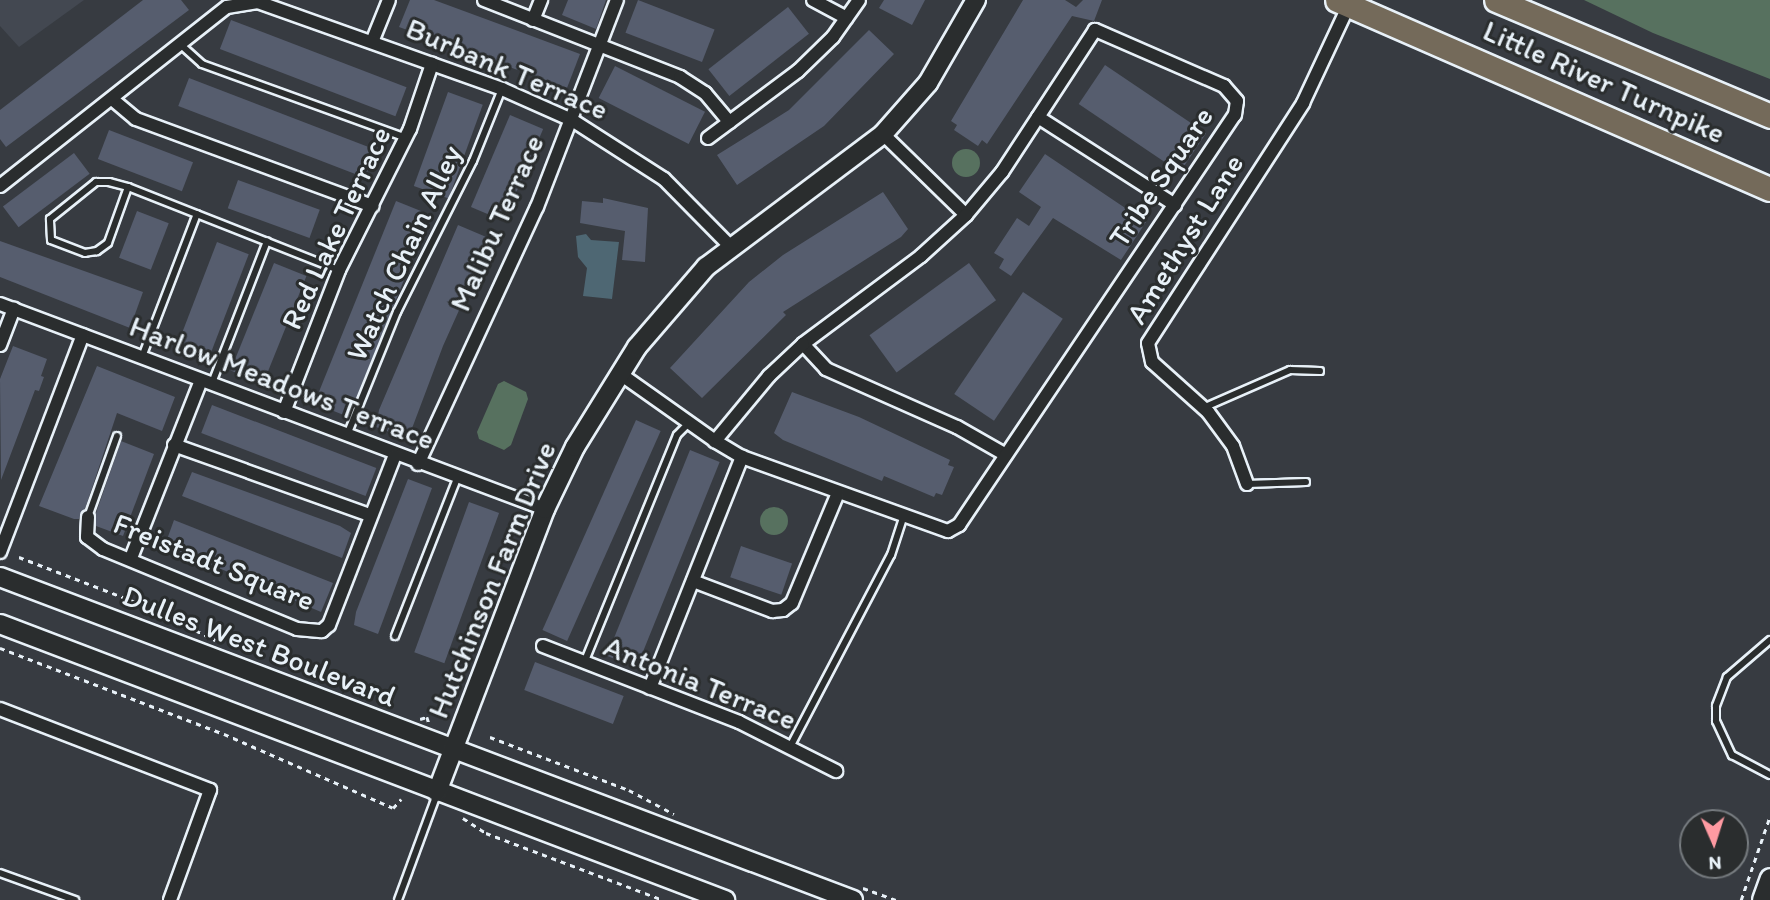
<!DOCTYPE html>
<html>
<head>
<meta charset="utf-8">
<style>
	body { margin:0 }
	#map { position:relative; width:1770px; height:900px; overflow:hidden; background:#373b41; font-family:Itim,sans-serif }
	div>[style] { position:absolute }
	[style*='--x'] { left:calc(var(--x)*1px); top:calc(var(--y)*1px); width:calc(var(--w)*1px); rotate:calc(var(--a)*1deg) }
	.built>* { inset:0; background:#434851 }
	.green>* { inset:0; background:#57715f }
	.round { border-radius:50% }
	.water>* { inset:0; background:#4e6773 }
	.building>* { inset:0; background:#565d6e; transform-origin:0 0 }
	.path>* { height:2.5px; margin-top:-1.25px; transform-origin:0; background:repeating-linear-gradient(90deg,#e8f1f8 0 5px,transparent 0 10px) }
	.roads { filter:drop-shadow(2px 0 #e8f1f8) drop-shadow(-2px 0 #e8f1f8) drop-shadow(0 2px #e8f1f8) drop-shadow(0 -2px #e8f1f8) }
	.lane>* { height:6px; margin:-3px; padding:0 3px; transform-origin:3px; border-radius:3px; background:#2a2d2e }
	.street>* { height:12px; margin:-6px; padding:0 6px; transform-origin:6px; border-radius:6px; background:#2a2d2e }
	.secondary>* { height:18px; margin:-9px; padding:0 9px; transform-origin:9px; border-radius:9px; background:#2a2d2e }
	.highway>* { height:23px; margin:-11.5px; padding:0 11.5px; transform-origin:11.5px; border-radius:11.5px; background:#746a5a }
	span { translate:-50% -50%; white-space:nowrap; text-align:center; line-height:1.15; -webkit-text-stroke:6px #2a2d2e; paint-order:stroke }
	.street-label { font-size:30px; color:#e8f1f8 }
	.north { position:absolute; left:1679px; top:809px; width:70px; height:70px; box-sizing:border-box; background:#2a2d2e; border:2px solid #767b7f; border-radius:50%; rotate:177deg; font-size:19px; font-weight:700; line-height:28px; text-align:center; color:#e8f1f8 }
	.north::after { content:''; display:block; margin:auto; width:24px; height:32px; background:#ff9aa2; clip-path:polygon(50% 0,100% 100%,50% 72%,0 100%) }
</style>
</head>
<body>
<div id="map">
	<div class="built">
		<div style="clip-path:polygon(0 0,84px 0,19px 47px,0 26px)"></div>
	</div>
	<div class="green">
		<div style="clip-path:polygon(1584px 0,1770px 0,1770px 79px,1653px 33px)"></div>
		<div class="round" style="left:952px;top:149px;width:28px;height:28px"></div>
		<div style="clip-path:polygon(504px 381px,526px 392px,528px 399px,511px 445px,504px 450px,479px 439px,477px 432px,498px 384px)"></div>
		<div class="round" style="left:760px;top:507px;width:28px;height:28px"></div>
	</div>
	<div class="water">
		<div style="clip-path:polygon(586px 234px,591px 240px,619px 242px,612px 299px,583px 296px,587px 268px,578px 257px,576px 236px)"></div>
	</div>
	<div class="building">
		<div style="clip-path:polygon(143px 0,181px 0,189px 10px,6px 147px,0 139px,0 110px)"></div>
		<div style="clip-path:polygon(410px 0,434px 0,580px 54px,567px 88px,399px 27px)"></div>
		<div style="clip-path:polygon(568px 0,606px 0,596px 29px,562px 15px)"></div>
		<div style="left:638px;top:0;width:82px;height:35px;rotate:21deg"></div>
		<div style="clip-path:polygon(884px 0,925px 0,912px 25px,879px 8px)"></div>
		<div style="clip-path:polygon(1023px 0,1065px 0,1076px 7px,1083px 0,1102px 0,1094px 21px,1072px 16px,987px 144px,982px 140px,978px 146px,954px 130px,957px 125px,951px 121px)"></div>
		<div style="left:788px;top:7px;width:34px;height:101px;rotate:52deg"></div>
		<div style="left:231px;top:20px;width:188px;height:31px;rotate:21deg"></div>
		<div style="clip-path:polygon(869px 30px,894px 54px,824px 126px,737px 185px,717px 155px,789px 110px)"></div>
		<div style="left:1105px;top:65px;width:122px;height:47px;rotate:34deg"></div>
		<div style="left:615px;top:66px;width:101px;height:36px;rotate:27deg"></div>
		<div style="left:189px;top:78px;width:200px;height:30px;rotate:21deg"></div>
		<div style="left:448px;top:92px;width:37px;height:100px;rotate:20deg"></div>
		<div style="left:510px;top:115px;width:36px;height:100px;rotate:23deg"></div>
		<div style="left:109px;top:130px;width:90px;height:31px;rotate:21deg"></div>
		<div style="left:74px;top:153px;width:26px;height:89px;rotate:53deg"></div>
		<div style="clip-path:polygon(1045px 154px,1146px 222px,1121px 260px,1053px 218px,1011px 276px,999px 268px,1004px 259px,994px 253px,1017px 218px,1029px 226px,1041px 207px,1019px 192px)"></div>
		<div style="left:238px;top:180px;width:87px;height:30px;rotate:20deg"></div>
		<div style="clip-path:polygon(883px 192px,908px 229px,901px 237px,783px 312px,786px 315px,702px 398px,670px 368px,749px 282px,783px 255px)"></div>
		<div style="clip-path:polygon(603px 198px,648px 208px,645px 262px,622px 260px,625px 231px,580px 223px,582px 201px,603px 203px)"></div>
		<div style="left:396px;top:201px;width:37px;height:218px;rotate:22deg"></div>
		<div style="left:137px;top:211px;width:34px;height:50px;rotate:21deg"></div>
		<div style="clip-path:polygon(458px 225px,491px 239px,443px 346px,408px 439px,376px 427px,379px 410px)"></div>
		<div style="clip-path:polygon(0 241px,143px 292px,130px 328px,0 277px)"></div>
		<div style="left:217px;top:242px;width:34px;height:116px;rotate:21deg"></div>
		<div style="left:274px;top:263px;width:35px;height:116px;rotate:22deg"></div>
		<div style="left:969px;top:263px;width:46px;height:123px;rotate:54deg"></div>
		<div style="left:1023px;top:292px;width:48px;height:123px;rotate:34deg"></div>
		<div style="clip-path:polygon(13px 346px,47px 359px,41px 376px,44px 377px,39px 391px,35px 390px,1px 480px,0 379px)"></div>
		<div style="clip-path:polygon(97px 366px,175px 397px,162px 431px,117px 413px,85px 509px,79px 519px,74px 519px,39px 506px)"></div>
		<div style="clip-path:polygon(792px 392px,859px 417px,950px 460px,948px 465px,954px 467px,942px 495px,936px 493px,934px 497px,884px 476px,882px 481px,783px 440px,774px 433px)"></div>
		<div style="left:212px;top:405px;width:176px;height:30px;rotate:21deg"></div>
		<div style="left:636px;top:420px;width:27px;height:230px;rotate:24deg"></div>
		<div style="clip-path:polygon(121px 441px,154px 454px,123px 536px,96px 526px,96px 513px)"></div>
		<div style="left:690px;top:450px;width:32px;height:222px;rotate:22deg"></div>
		<div style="clip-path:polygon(192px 472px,340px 526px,351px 533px,342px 558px,182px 496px)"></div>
		<div style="clip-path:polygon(408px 479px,432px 488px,378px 634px,354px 625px,356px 612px)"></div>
		<div style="left:469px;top:502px;width:32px;height:160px;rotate:20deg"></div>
		<div style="clip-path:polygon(174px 520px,333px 583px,321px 612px,165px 545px)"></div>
		<div style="left:741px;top:546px;width:54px;height:33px;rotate:19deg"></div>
		<div style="left:535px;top:662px;width:95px;height:30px;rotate:21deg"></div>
	</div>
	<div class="path">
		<div style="--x:19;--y:557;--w:142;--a:21.1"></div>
		<div style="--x:151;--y:608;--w:72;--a:26.6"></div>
		<div style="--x:0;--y:648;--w:240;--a:21"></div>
		<div style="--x:224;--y:734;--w:184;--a:23.6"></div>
		<div style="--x:393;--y:808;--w:12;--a:-48"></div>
		<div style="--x:420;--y:719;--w:7;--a:-16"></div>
		<div style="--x:427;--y:717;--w:6;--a:72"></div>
		<div style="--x:490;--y:737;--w:149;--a:20.9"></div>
		<div style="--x:629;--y:790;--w:51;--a:28.1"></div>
		<div style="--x:463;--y:818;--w:27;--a:33"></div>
		<div style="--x:486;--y:833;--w:189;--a:20.7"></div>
		<div style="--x:863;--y:888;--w:35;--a:20"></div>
		<div style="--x:1741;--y:900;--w:89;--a:-71"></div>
	</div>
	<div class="roads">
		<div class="lane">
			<div style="--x:181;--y:45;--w:28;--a:42"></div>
			<div style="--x:202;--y:64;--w:217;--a:19.9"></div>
			<div style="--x:128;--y:187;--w:59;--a:109.7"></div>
			<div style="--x:108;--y:243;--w:14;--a:144"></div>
			<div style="--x:97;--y:251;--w:12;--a:171"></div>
			<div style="--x:85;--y:253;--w:36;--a:-159"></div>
			<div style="--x:51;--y:240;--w:21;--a:-93"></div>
			<div style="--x:50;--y:219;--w:59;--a:-38.8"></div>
			<div style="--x:96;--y:182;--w:13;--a:0"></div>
			<div style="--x:109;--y:182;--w:20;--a:15"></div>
			<div style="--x:128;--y:187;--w:227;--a:21.5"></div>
			<div style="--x:142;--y:357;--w:153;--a:-69"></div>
			<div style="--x:212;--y:383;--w:152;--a:-68.8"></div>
			<div style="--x:1203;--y:408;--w:95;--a:-23.6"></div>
			<div style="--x:1290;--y:370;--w:30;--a:2"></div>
			<div style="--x:347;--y:435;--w:133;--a:-67.9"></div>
			<div style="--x:397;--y:312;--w:169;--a:-63.3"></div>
			<div style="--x:473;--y:161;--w:78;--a:-68.1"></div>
			<div style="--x:1247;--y:484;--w:59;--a:-1.9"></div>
			<div style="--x:88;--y:517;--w:86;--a:-70.3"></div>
			<div style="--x:395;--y:636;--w:169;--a:-68.5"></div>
			<div style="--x:1770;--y:640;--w:57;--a:139.3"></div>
			<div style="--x:1727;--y:677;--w:31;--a:111"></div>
			<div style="--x:1716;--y:706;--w:15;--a:90"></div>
			<div style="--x:1716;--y:721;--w:38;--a:65"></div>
			<div style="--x:1732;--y:755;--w:43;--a:27.8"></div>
			<div style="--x:584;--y:663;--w:246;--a:-67.8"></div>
			<div style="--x:677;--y:435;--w:17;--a:-45"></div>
			<div style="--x:790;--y:747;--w:217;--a:-62.3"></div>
			<div style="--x:891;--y:555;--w:40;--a:-72"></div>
			<div style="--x:0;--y:873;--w:80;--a:19.8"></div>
			<div style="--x:398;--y:900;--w:113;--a:-69.8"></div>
		</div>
		<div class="street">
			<div style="--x:484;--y:0;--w:211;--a:21.4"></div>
			<div style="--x:680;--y:77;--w:30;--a:33"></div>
			<div style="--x:705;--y:93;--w:38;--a:50"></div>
			<div style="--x:813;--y:0;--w:38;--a:28"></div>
			<div style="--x:533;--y:20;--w:22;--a:-68"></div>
			<div style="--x:372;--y:42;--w:45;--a:-68"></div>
			<div style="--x:112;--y:99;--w:31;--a:40"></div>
			<div style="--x:136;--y:119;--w:252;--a:20.2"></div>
			<div style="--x:1038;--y:117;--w:163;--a:32.7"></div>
			<div style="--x:883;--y:134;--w:116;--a:44.3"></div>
			<div style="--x:708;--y:138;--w:112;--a:-36.7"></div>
			<div style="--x:798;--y:71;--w:49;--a:-44.2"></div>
			<div style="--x:833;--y:37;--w:45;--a:-54.9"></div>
			<div style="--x:0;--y:186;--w:289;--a:-38.3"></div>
			<div style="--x:227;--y:7;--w:31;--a:-9"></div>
			<div style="--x:258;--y:2;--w:259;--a:19.6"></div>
			<div style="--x:502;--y:89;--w:77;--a:23.9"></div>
			<div style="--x:572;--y:120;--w:109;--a:32.7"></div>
			<div style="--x:664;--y:179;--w:94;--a:45.4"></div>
			<div style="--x:0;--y:304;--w:582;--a:20.61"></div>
			<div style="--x:803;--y:344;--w:34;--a:47"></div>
			<div style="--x:826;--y:369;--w:143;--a:23.9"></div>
			<div style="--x:957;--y:427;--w:56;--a:29.7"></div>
			<div style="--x:0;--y:345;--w:39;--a:-69"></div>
			<div style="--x:619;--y:373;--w:118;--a:35.3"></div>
			<div style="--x:715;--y:441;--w:31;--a:31"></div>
			<div style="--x:742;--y:457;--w:219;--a:19.8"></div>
			<div style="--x:948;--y:531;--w:13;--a:-29"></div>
			<div style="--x:959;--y:525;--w:494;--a:-56.1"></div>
			<div style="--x:1235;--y:115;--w:14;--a:-82"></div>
			<div style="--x:1237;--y:101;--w:20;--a:-131"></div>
			<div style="--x:1224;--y:86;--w:141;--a:-156.5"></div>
			<div style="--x:1095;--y:30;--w:170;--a:123.2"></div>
			<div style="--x:1002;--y:172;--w:56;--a:129.9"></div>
			<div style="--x:966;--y:215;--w:61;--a:137.7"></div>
			<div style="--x:921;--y:256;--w:147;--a:143.3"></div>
			<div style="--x:803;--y:344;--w:47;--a:136.7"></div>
			<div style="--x:769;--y:376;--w:85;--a:129.7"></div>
			<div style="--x:284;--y:412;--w:152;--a:-68.8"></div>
			<div style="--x:339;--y:270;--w:158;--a:-63.3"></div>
			<div style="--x:410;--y:129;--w:69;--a:-71.3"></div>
			<div style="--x:174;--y:445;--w:208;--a:19.7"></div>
			<div style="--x:418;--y:464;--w:283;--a:-65.2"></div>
			<div style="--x:537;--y:207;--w:222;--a:-68.9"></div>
			<div style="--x:1247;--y:484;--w:40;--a:-110.2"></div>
			<div style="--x:1233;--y:446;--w:42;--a:-126.3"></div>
			<div style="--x:1208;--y:412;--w:75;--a:-138.2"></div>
			<div style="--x:1152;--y:362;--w:19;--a:-102"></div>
			<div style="--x:1148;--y:343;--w:286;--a:-57.1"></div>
			<div style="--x:1303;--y:103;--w:108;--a:-64.9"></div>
			<div style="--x:88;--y:517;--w:20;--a:93"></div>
			<div style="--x:87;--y:537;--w:20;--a:37"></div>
			<div style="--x:103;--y:549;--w:210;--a:22.4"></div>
			<div style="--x:297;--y:629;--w:25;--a:5"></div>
			<div style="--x:322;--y:631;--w:9;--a:-41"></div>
			<div style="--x:329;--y:625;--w:182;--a:-68.8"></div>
			<div style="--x:0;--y:552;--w:232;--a:-69.1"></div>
			<div style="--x:131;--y:558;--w:191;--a:-68.5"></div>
			<div style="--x:693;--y:581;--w:85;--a:20.8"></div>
			<div style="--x:772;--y:611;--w:11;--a:-5"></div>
			<div style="--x:783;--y:610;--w:11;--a:-38"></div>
			<div style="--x:792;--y:603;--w:119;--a:-67.3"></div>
			<div style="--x:543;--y:646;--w:210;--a:21.2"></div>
			<div style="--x:739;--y:722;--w:109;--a:26.8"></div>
			<div style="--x:650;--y:688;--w:249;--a:-68.3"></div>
			<div style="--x:0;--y:709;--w:225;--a:21.1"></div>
			<div style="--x:210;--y:790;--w:117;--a:110"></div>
		</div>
		<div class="secondary">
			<div style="--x:0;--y:577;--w:912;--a:20.74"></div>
			<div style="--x:0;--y:624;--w:776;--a:20.84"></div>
			<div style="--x:437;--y:792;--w:303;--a:-69.1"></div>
			<div style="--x:545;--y:509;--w:69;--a:-64.2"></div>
			<div style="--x:575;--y:447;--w:118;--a:-58.2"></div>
			<div style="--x:637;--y:347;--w:106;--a:-49.2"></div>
			<div style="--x:706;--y:267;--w:221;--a:-36.9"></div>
			<div style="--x:883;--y:134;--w:68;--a:-48.6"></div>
			<div style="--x:928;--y:83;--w:96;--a:-60"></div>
			<div style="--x:1762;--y:900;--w:23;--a:-70"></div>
		</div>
		<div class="highway">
			<div style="--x:1337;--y:0;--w:472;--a:23.6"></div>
			<div style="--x:1496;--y:0;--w:298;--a:22.9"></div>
		</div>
	</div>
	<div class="street-label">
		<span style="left:507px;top:69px;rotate:23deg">Burbank Terrace</span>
		<span style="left:1604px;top:82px;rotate:24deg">Little River Turnpike</span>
		<span style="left:1161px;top:177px;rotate:-56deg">Tribe Square</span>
		<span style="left:497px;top:223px;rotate:-66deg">Malibu Terrace</span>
		<span style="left:336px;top:228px;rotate:-65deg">Red Lake Terrace</span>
		<span style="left:1185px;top:239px;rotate:-58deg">Amethyst Lane</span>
		<span style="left:404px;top:253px;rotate:-65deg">Watch Chain Alley</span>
		<span style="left:282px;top:383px;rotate:21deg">Harlow Meadows Terrace</span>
		<span style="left:214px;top:562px;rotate:22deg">Freistadt Square</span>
		<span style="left:492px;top:580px;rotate:-68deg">Hutchinson Farm Drive</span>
		<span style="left:259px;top:646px;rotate:21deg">Dulles West Boulevard</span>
		<span style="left:700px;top:683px;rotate:22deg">Antonia Terrace</span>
	</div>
	<div class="north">N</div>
</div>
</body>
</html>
